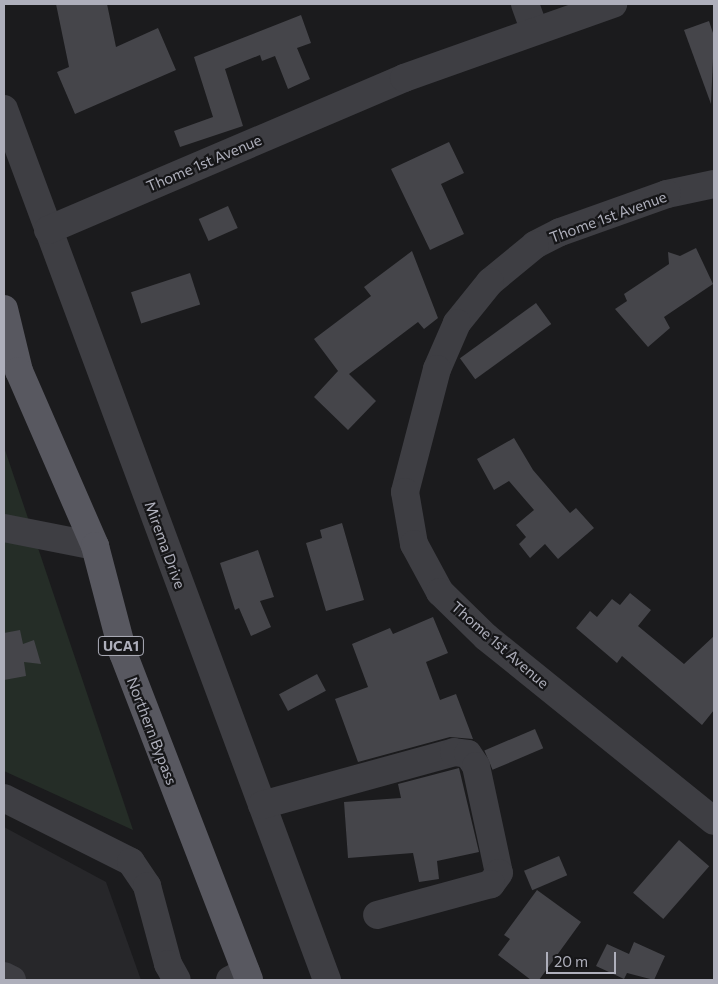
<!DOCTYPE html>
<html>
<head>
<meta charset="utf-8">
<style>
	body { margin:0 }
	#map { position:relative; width:718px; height:984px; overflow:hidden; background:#1b1b1d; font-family:Commissioner,sans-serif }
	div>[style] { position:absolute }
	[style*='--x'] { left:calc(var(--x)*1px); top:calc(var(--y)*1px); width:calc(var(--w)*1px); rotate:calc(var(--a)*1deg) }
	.built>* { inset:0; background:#27272a }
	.green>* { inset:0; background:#252d27 }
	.building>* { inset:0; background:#45454a; transform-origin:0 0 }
	.minor>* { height:28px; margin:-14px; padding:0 14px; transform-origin:14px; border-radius:14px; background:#3e3e43 }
	.major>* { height:28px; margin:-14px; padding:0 14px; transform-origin:14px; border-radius:14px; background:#585860 }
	span { translate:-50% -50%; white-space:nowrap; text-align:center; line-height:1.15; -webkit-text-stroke:4.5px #161618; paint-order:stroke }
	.shield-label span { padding:1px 4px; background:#161618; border:1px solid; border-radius:4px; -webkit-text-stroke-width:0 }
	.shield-label { font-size:14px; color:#aeafbb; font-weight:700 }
	.street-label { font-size:15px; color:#aeafbb }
	.frame { position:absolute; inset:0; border:5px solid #aeafbb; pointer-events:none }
	.scale { position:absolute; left:546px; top:952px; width:70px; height:22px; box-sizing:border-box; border:2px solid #aeafbb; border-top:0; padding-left:6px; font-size:15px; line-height:18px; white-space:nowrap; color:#aeafbb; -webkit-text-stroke:4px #161618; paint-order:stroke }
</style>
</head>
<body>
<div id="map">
	<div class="built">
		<div style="clip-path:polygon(4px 827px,106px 882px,141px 980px,4px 980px)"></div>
	</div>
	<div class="green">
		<div style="clip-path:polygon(4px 447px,133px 830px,4px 771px)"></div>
	</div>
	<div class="building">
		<div style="clip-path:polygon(56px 4px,107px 4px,116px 47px,158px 28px,176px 70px,75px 114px,57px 72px,69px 67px)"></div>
		<div style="clip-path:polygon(301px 15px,311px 43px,297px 48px,310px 79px,288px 89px,275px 56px,262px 61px,260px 55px,225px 69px,243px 126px,180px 147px,174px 131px,213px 117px,194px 57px)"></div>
		<div style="clip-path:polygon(709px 21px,714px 36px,711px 104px,684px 30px)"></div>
		<div style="clip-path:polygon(449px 142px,464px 173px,441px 184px,464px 234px,430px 250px,391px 169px)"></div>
		<div style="left:228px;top:206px;width:24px;height:32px;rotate:66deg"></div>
		<div style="clip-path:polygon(696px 248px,713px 284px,664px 317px,670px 328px,648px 347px,615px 309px,627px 301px,624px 294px,669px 264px,668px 252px,680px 256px)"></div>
		<div style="clip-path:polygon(412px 251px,438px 318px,424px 329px,418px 322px,349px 374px,376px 401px,348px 430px,314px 397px,338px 371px,314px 339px,371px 296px,364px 287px)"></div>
		<div style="left:190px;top:273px;width:33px;height:62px;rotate:72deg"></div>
		<div style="left:536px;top:303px;width:26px;height:94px;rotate:54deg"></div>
		<div style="clip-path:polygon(514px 438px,533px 470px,570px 513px,576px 508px,594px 528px,558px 559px,545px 544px,530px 558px,519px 544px,526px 537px,516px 525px,534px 510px,509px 481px,494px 490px,477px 459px)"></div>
		<div style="clip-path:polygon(342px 523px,364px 600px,326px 611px,306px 543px,322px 538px,320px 530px)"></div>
		<div style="clip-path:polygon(258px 550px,274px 597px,260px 601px,271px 627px,251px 636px,239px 608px,235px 610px,220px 563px)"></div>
		<div style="clip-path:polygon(630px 593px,651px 610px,638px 626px,684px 664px,714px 636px,714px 710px,702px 725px,622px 656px,617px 663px,576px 628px,590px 611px,597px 617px,612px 599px,620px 605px)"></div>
		<div style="clip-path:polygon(433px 617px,448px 653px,426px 662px,440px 700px,456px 694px,473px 739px,450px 737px,358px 762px,335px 699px,368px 687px,352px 644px,390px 628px,393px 634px)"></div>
		<div style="clip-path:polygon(20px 630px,23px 644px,34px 640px,41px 664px,24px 662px,26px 676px,4px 680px,4px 633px)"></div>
		<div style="left:317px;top:674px;width:19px;height:43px;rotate:62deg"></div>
		<div style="left:535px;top:729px;width:21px;height:55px;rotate:67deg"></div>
		<div style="clip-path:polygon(459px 768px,479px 852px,437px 861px,439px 879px,419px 882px,413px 853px,348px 858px,344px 802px,401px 798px,398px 784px)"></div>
		<div style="left:679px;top:840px;width:40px;height:70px;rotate:41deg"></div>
		<div style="left:559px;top:856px;width:21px;height:38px;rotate:67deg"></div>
		<div style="clip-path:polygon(537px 890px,581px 922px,539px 980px,531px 980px,498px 955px,510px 939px,504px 935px)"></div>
		<div style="clip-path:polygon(634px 942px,665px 956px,654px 980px,627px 973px,624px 979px,596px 966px,607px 944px,629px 954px)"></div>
	</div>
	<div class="minor">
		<div style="--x:525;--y:4;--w:27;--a:70"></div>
		<div style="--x:4;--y:109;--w:929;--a:69.65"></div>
		<div style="--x:714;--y:184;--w:48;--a:168"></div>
		<div style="--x:667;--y:194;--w:114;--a:160.4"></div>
		<div style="--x:560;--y:232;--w:28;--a:153"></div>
		<div style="--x:535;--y:245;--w:58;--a:140.6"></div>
		<div style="--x:490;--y:282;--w:53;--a:128.8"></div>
		<div style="--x:457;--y:323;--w:50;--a:113.5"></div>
		<div style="--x:437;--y:369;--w:127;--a:104.6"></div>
		<div style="--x:405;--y:492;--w:53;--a:80.2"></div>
		<div style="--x:414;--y:544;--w:55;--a:61.6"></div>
		<div style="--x:440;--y:592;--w:64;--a:44.4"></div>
		<div style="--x:486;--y:637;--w:293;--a:38.9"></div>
		<div style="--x:48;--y:230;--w:387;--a:-23.1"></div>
		<div style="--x:404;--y:78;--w:222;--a:-19.5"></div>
		<div style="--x:4;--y:528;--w:93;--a:11.2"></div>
		<div style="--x:4;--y:798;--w:142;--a:26.7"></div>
		<div style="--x:131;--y:862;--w:29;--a:56"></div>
		<div style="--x:147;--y:886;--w:81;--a:74.9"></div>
		<div style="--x:168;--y:964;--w:18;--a:61"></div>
		<div style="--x:262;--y:805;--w:199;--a:-15.4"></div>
		<div style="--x:454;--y:752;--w:14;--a:8"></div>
		<div style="--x:468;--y:754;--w:14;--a:56"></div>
		<div style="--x:476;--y:766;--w:109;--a:77.9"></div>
		<div style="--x:499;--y:873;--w:14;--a:126"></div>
		<div style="--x:491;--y:884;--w:118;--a:164.8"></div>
		<div style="--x:4;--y:976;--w:9;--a:27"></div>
		<div style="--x:230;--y:980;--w:18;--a:-27"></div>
	</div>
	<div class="major">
		<div style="--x:4;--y:309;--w:64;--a:76.4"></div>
		<div style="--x:19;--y:371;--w:191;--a:66.5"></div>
		<div style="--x:95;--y:546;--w:111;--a:75.3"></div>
		<div style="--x:123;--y:653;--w:350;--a:68.9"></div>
	</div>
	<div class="shield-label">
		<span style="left:121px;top:646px">UCA1</span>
	</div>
	<div class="street-label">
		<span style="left:204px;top:163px;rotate:-23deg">Thome 1st Avenue</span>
		<span style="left:608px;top:217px;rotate:-20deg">Thome 1st Avenue</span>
		<span style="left:165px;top:545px;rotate:70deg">Mirema Drive</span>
		<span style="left:500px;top:645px;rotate:41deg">Thome 1st Avenue</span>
		<span style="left:152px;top:731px;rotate:69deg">Northern Bypass</span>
	</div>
	<div class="frame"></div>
	<div class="scale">20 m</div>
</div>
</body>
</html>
